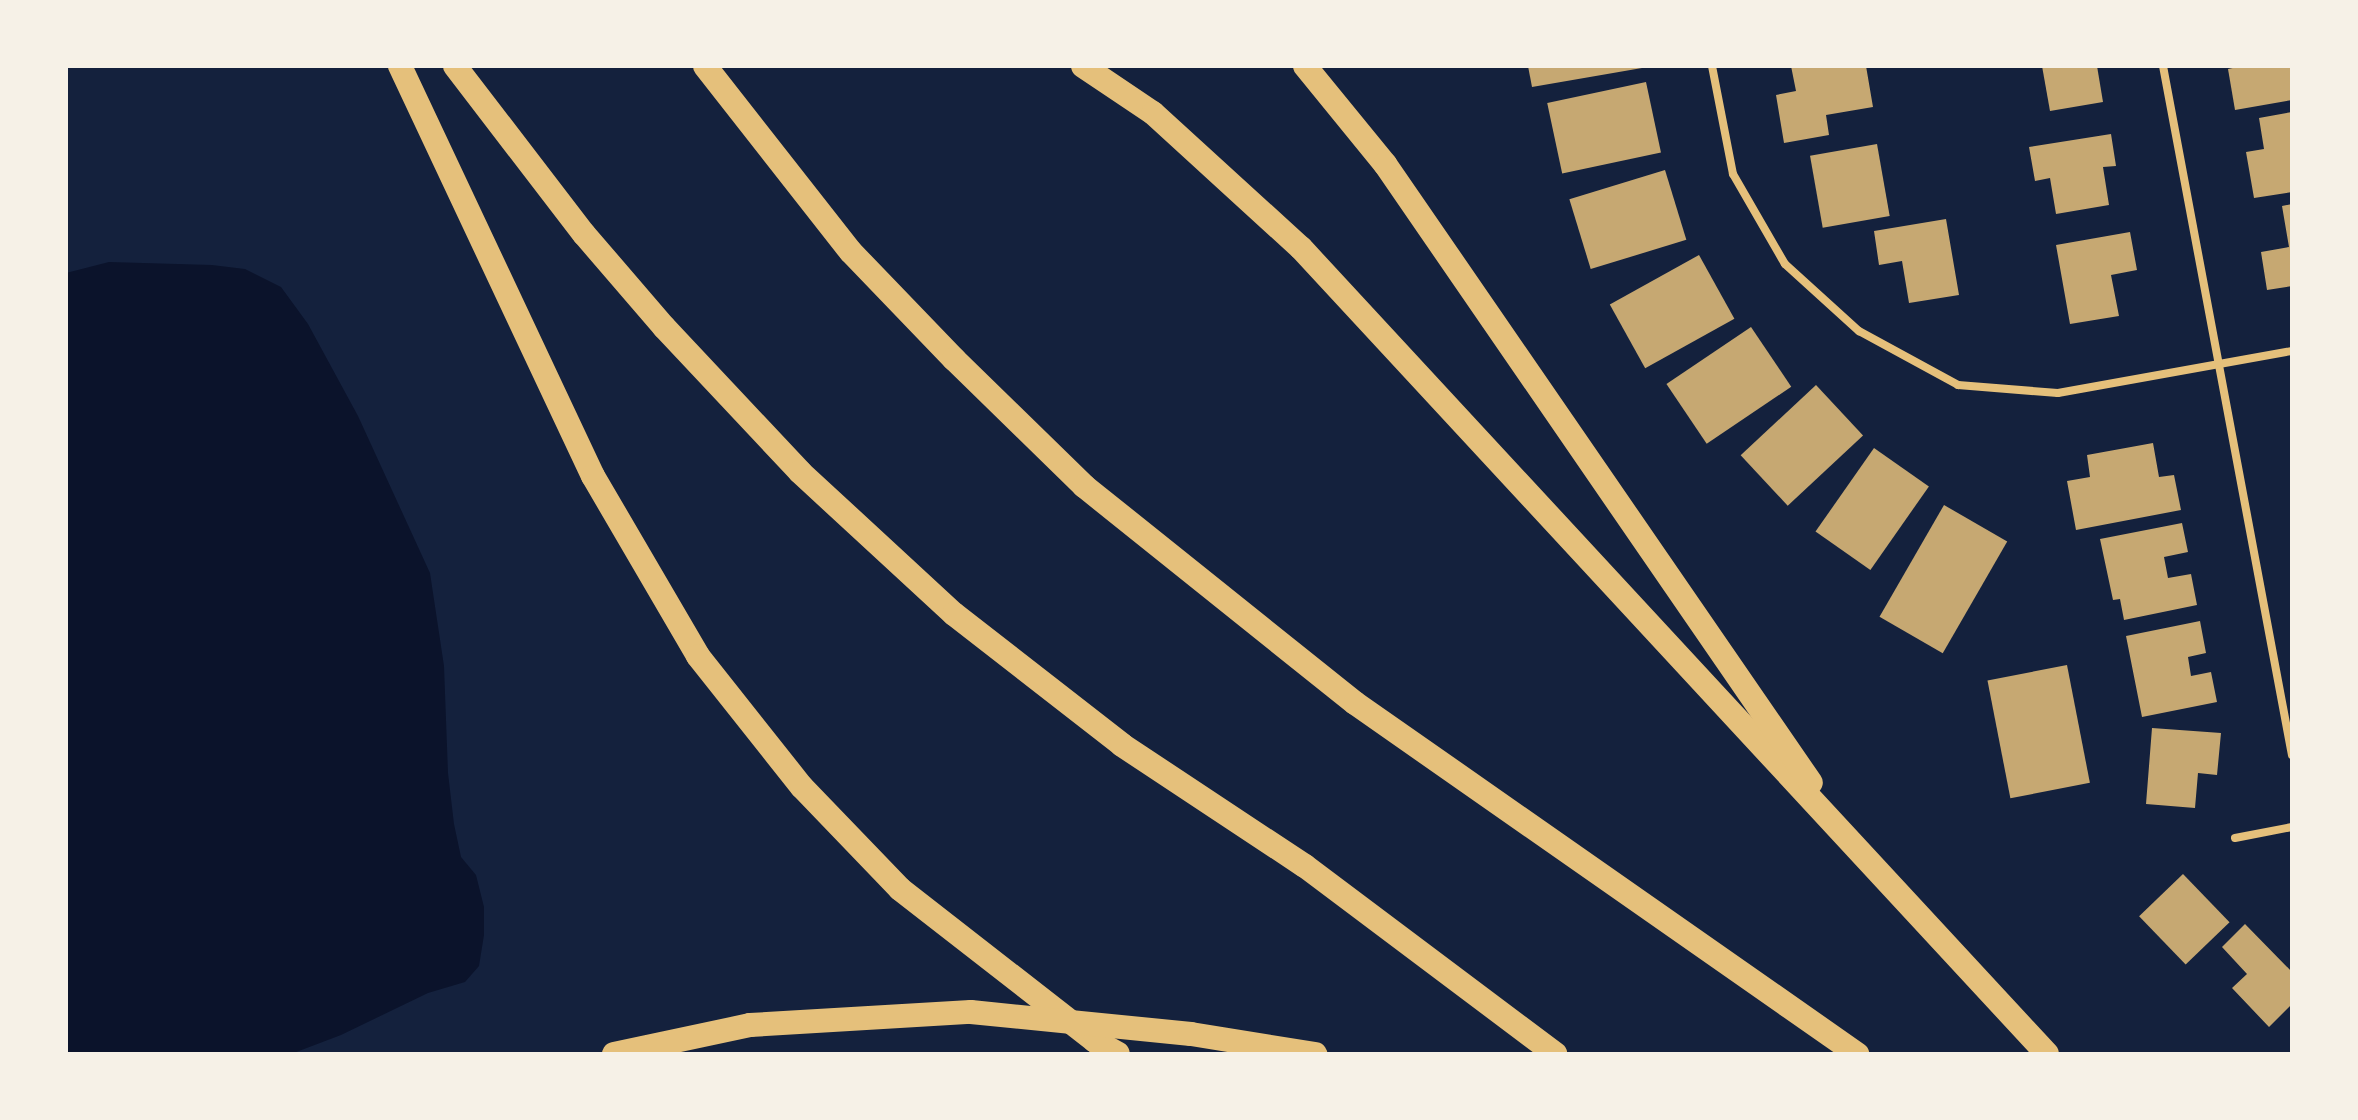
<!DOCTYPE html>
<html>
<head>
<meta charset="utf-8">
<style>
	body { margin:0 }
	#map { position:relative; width:2358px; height:1120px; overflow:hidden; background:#14213d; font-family:Jost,sans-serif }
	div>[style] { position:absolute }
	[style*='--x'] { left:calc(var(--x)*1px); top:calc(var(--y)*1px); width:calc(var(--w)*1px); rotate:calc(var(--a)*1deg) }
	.water>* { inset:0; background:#0b132b }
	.building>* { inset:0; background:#c6a872; transform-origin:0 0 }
	.minor>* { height:8px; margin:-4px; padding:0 4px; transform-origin:4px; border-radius:4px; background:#e5c07b }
	.motorway>* { height:24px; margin:-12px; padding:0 12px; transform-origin:12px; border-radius:12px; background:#e5c07b }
	span { translate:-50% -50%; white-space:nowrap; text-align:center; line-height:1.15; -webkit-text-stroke:8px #f6f1e7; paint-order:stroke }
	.frame { position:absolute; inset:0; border:68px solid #f6f1e7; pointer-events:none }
</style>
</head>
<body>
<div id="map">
	<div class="water">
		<div style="clip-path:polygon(109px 262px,212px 265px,245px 269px,281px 287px,308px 324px,358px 416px,430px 573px,444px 666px,448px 773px,454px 824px,461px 857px,476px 875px,484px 907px,484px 935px,479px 966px,465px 982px,428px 993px,341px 1035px,291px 1054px,66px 1054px,66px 273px)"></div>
	</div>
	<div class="building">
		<div style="clip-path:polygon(1528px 66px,1642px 66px,1642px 68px,1532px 87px)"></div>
		<div style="clip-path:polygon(1791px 66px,1866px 66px,1873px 107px,1826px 115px,1829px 135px,1784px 143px,1776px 95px,1796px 91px)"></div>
		<div style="clip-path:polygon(2042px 66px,2097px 66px,2103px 102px,2050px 111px)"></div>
		<div style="clip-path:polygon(2242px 66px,2292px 66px,2292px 100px,2235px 110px,2228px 69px)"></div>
		<div style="left:1646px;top:82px;width:72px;height:101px;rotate:78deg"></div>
		<div style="clip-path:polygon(2292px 112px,2292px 192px,2254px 198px,2246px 152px,2264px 149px,2259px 118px)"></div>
		<div style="clip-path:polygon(2111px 134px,2116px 166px,2103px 167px,2109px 205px,2056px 214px,2050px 178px,2035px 181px,2029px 147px)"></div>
		<div style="left:1877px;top:144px;width:73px;height:68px;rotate:80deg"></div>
		<div style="left:1665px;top:170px;width:73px;height:100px;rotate:73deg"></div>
		<div style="clip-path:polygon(2292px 204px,2292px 286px,2267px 290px,2261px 252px,2289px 247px,2282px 206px)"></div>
		<div style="clip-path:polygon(1946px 219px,1959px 295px,1909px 303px,1902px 261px,1879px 265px,1874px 231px)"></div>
		<div style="clip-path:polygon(2130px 232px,2137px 270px,2111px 275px,2119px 316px,2070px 324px,2056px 245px)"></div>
		<div style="left:1699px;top:255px;width:73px;height:102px;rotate:61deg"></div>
		<div style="left:1751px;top:327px;width:72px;height:102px;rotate:56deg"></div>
		<div style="left:1816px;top:385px;width:69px;height:103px;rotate:47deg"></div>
		<div style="clip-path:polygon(2153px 443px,2159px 477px,2174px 475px,2181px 510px,2076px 530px,2067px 481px,2090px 477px,2087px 455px)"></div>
		<div style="left:1874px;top:448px;width:67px;height:102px;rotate:35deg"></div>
		<div style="left:1944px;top:505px;width:73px;height:129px;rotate:30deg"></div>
		<div style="clip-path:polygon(2182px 523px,2188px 552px,2164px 557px,2168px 578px,2191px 574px,2197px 605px,2124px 620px,2120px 599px,2113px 600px,2100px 539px)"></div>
		<div style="clip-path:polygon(2200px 621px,2206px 653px,2188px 657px,2191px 676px,2211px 672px,2217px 702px,2142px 717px,2126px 636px)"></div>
		<div style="left:2067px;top:665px;width:120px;height:81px;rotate:79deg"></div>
		<div style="clip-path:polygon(2152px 728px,2221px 733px,2217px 775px,2198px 773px,2195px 808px,2146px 804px)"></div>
		<div style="left:2183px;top:874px;width:67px;height:61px;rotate:46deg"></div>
		<div style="clip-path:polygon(2245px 924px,2292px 972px,2292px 1004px,2269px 1027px,2232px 988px,2247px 974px,2222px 947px)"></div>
	</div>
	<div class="minor">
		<div style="--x:1712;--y:66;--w:110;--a:79"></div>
		<div style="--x:1733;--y:174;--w:104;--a:60"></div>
		<div style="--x:1785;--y:264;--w:100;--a:42.2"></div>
		<div style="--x:1859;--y:331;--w:113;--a:28.6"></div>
		<div style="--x:1958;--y:385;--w:100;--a:4.6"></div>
		<div style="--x:2058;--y:393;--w:238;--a:-10.2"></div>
		<div style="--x:2163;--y:66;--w:701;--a:79.4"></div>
		<div style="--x:2235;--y:838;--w:58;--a:-10.9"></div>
	</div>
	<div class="motorway">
		<div style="--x:400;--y:66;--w:453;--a:64.8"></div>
		<div style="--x:593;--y:476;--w:208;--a:59.7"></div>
		<div style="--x:698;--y:656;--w:167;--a:51.6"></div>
		<div style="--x:802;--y:787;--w:141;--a:46.1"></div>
		<div style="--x:900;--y:889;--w:247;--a:37.9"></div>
		<div style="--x:1095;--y:1041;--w:26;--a:29"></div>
		<div style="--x:455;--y:66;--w:212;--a:52.5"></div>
		<div style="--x:584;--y:234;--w:123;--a:49.3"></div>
		<div style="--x:664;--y:327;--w:199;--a:46.8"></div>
		<div style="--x:800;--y:472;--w:209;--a:42.7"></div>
		<div style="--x:954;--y:614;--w:213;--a:37.9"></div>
		<div style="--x:1122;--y:745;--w:219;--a:33.5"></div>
		<div style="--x:1305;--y:866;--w:313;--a:36.9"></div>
		<div style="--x:705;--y:66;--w:236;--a:51.9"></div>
		<div style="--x:851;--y:252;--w:149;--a:46.1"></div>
		<div style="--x:954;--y:359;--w:182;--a:44.3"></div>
		<div style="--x:1084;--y:486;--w:347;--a:38.7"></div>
		<div style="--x:1355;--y:703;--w:613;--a:34.96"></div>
		<div style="--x:1083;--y:66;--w:84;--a:33.9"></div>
		<div style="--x:1153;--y:113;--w:200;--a:42.4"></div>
		<div style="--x:1301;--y:248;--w:1098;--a:47.21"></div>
		<div style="--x:1305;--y:66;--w:127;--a:50.8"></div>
		<div style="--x:1385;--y:164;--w:751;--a:55.46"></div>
		<div style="--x:614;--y:1054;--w:139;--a:-12"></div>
		<div style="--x:750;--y:1025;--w:221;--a:-3.4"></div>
		<div style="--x:971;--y:1012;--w:221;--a:5.7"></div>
		<div style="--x:1191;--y:1034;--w:126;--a:9.2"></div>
	</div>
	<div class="frame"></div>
</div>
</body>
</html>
